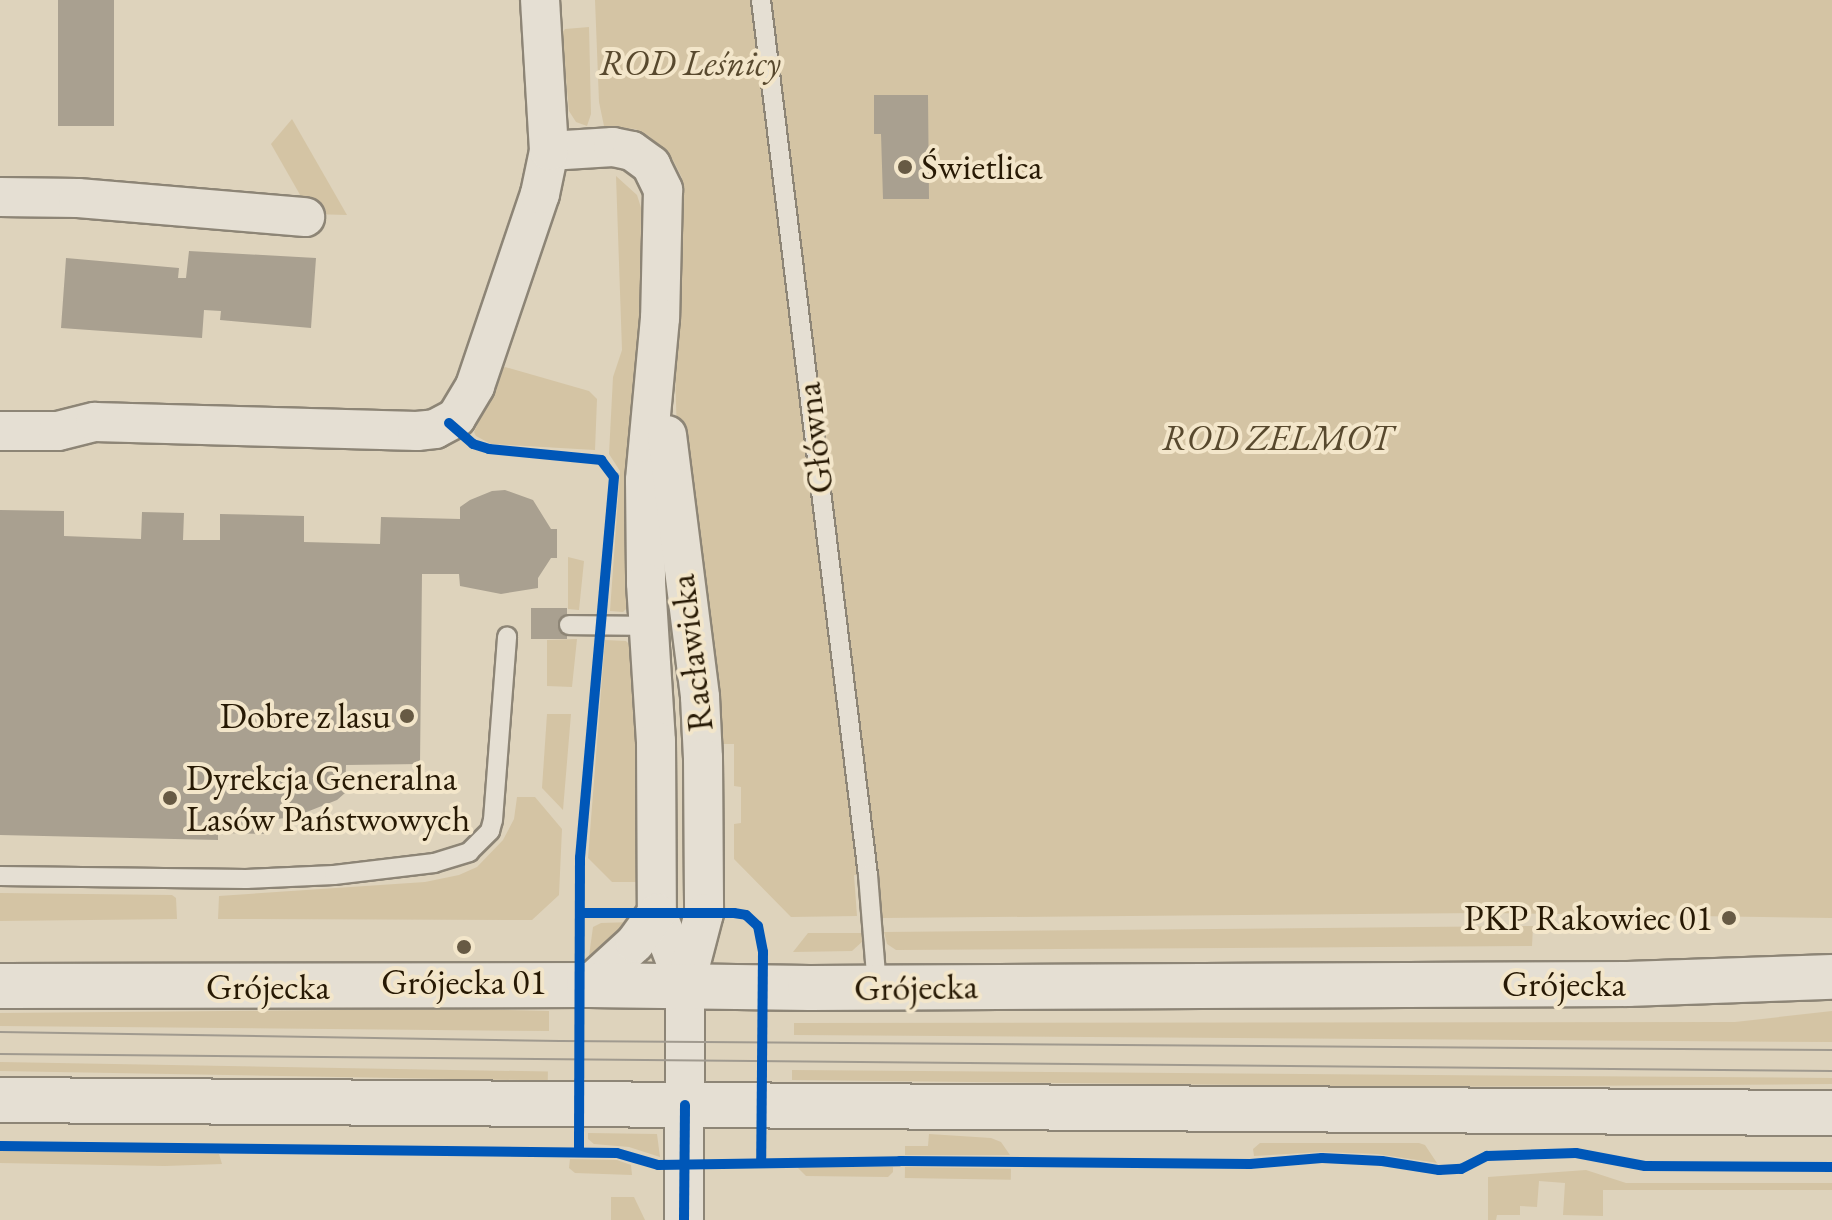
<!DOCTYPE html>
<html>
<head>
<meta charset="utf-8">
<style>
	body { margin:0 }
	#map { position:relative; width:1832px; height:1220px; overflow:hidden; background:#ded3bc; font-family:"EB Garamond",serif }
	div>[style] { position:absolute }
	[style*='--x'] { left:calc(var(--x)*1px); top:calc(var(--y)*1px); width:calc(var(--w)*1px); rotate:calc(var(--a)*1deg) }
	.green>* { inset:0; background:#d4c4a4; transform-origin:0 0 }
	.building>* { inset:0; background:#a9a090; transform-origin:0 0 }
	.roads { filter:drop-shadow(2px 0 #8d8576) drop-shadow(-2px 0 #8d8576) drop-shadow(0 2px #8d8576) drop-shadow(0 -2px #8d8576) }
	.service>* { height:18px; margin:-9px; padding:0 9px; transform-origin:9px; border-radius:9px; background:#e5dfd3 }
	.minor>* { height:38px; margin:-19px; padding:0 19px; transform-origin:19px; border-radius:19px; background:#e5dfd3 }
	.secondary>* { height:44px; margin:-22px; padding:0 22px; transform-origin:22px; border-radius:22px; background:#e5dfd3 }
	.tram>* { height:2px; margin:-1px; padding:0 1px; transform-origin:1px; border-radius:1px; background:#a09a8f }
	.cycleway>* { height:10px; margin:-5px; padding:0 5px; transform-origin:5px; border-radius:5px; background:#0057b8 }
	.dots>* { width:22px; height:22px; translate:-50% -50%; box-sizing:border-box; border:4px solid #f3e6ca; border-radius:50% }
	span { translate:-50% -50%; white-space:nowrap; text-align:center; line-height:1.15; -webkit-text-stroke:8px #f3e6ca; paint-order:stroke }
	.park-label { font-size:36px; color:#58492e; font-style:italic }
	.poi-label { font-size:36px; color:#271904 }
	.left { translate:0 -50%; text-align:left }
	.right { translate:-100% -50%; text-align:right }
	.street-label { font-size:36px; color:#271904 }
</style>
</head>
<body>
<div id="map">
	<div class="green">
		<div style="clip-path:polygon(595px 0,1832px 0,1832px 918px,1483px 913px,882px 918px,879px 875px,854px 875px,857px 916px,791px 917px,734px 859px,734px 824px,741px 823px,741px 787px,734px 786px,734px 744px,722px 744px,718px 679px,692px 564px,677px 435px,675px 371px,682px 178px,673px 160px,649px 136px,635px 129px,604px 126px,599px 102px)"></div>
		<div style="clip-path:polygon(589px 27px,591px 114px,587px 126px,576px 122px,569px 111px,562px 33px,565px 29px)"></div>
		<div style="clip-path:polygon(292px 119px,347px 215px,311px 214px,271px 144px)"></div>
		<div style="clip-path:polygon(616px 176px,637px 195px,643px 214px,629px 606px,623px 612px,610px 611px,620px 471px,609px 454px,613px 377px,622px 350px)"></div>
		<div style="clip-path:polygon(505px 367px,589px 391px,597px 399px,595px 450px,491px 444px,476px 436px,474px 432px,500px 370px)"></div>
		<div style="clip-path:polygon(568px 557px,584px 561px,579px 610px,568px 609px)"></div>
		<div style="clip-path:polygon(577px 639px,572px 687px,547px 686px,547px 640px)"></div>
		<div style="clip-path:polygon(605px 640px,626px 641px,632px 647px,638px 710px,639px 882px,612px 882px,588px 858px)"></div>
		<div style="clip-path:polygon(547px 714px,571px 714px,563px 810px,542px 788px)"></div>
		<div style="clip-path:polygon(517px 797px,535px 797px,562px 829px,559px 895px,532px 920px,218px 919px,219px 896px,425px 882px,459px 875px,477px 867px,503px 840px,514px 819px)"></div>
		<div style="clip-path:polygon(0 893px,172px 895px,176px 898px,177px 919px,0 921px)"></div>
		<div style="clip-path:polygon(633px 922px,597px 954px,589px 956px,593px 927px,601px 923px)"></div>
		<div style="clip-path:polygon(1533px 926px,1532px 946px,896px 950px,887px 944px,884px 932px)"></div>
		<div style="clip-path:polygon(808px 933px,864px 933px,864px 940px,852px 951px,793px 952px)"></div>
		<div style="clip-path:polygon(462px 1009px,549px 1011px,549px 1031px,0 1026px,0 1013px)"></div>
		<div style="clip-path:polygon(1832px 1011px,1832px 1042px,794px 1035px,794px 1023px,1735px 1022px)"></div>
		<div style="left:0;top:1062px;width:548px;height:9px;rotate:1deg"></div>
		<div style="clip-path:polygon(792px 1070px,1832px 1078px,1832px 1084px,1419px 1087px,792px 1080px)"></div>
		<div style="clip-path:polygon(588px 1133px,657px 1134px,660px 1157px,629px 1147px,594px 1144px,588px 1139px)"></div>
		<div style="clip-path:polygon(929px 1134px,991px 1138px,1001px 1142px,1010px 1155px,905px 1155px,905px 1146px,928px 1146px)"></div>
		<div style="clip-path:polygon(1260px 1143px,1419px 1143px,1425px 1145px,1437px 1163px,1377px 1154px,1321px 1152px,1254px 1156px,1253px 1149px)"></div>
		<div style="clip-path:polygon(0 1151px,219px 1154px,222px 1164px,165px 1166px,0 1163px)"></div>
		<div style="clip-path:polygon(570px 1159px,617px 1160px,631px 1165px,632px 1175px,575px 1173px,569px 1168px)"></div>
		<div style="clip-path:polygon(797px 1167px,893px 1167px,893px 1172px,888px 1177px,806px 1176px)"></div>
		<div style="left:905px;top:1167px;width:106px;height:11px;rotate:1deg"></div>
		<div style="clip-path:polygon(1586px 1170px,1626px 1183px,1832px 1183px,1832px 1190px,1603px 1190px,1603px 1216px,1563px 1215px,1565px 1183px,1539px 1181px,1537px 1207px,1520px 1206px,1520px 1215px,1497px 1215px,1496px 1220px,1488px 1220px,1488px 1177px)"></div>
		<div style="clip-path:polygon(611px 1197px,634px 1197px,645px 1220px,611px 1220px)"></div>
	</div>
	<div class="building">
		<div style="left:58px;top:0;width:56px;height:126px"></div>
		<div style="clip-path:polygon(874px 95px,928px 95px,929px 199px,883px 199px,881px 134px,874px 134px)"></div>
		<div style="clip-path:polygon(189px 251px,316px 258px,311px 328px,220px 320px,221px 311px,204px 310px,202px 338px,61px 328px,66px 258px,179px 268px,178px 278px,186px 278px)"></div>
		<div style="clip-path:polygon(505px 490px,533px 500px,551px 529px,557px 529px,557px 558px,551px 558px,538px 578px,538px 588px,501px 594px,460px 586px,459px 574px,422px 574px,420px 764px,346px 765px,345px 793px,337px 800px,294px 817px,268px 820px,268px 834px,218px 833px,218px 840px,0 835px,0 510px,64px 511px,64px 536px,141px 539px,142px 512px,184px 513px,183px 540px,220px 540px,220px 514px,304px 516px,304px 542px,380px 544px,381px 517px,460px 519px,460px 507px,470px 500px,492px 491px)"></div>
		<div style="left:531px;top:608px;width:36px;height:31px"></div>
	</div>
	<div class="roads">
		<div class="service">
			<div style="--x:761;--y:0;--w:882;--a:83.03"></div>
			<div style="--x:868;--y:875;--w:112;--a:85.4"></div>
			<div style="--x:569;--y:625;--w:80;--a:0.7"></div>
			<div style="--x:0;--y:876;--w:246;--a:0.7"></div>
			<div style="--x:246;--y:879;--w:88;--a:-2.6"></div>
			<div style="--x:334;--y:875;--w:101;--a:-6.8"></div>
			<div style="--x:434;--y:863;--w:37;--a:-17"></div>
			<div style="--x:469;--y:852;--w:30;--a:-45"></div>
			<div style="--x:490;--y:831;--w:11;--a:-75"></div>
			<div style="--x:493;--y:820;--w:184;--a:-85.6"></div>
		</div>
		<div class="minor">
			<div style="--x:549;--y:151;--w:64;--a:-3.6"></div>
			<div style="--x:613;--y:147;--w:19;--a:12"></div>
			<div style="--x:632;--y:151;--w:24;--a:36"></div>
			<div style="--x:651;--y:165;--w:28;--a:64"></div>
			<div style="--x:663;--y:190;--w:128;--a:91.3"></div>
			<div style="--x:660;--y:318;--w:163;--a:95.3"></div>
			<div style="--x:645;--y:480;--w:103;--a:89.4"></div>
			<div style="--x:646;--y:583;--w:158;--a:86.4"></div>
			<div style="--x:656;--y:741;--w:172;--a:89.7"></div>
			<div style="--x:657;--y:913;--w:78;--a:69"></div>
			<div style="--x:0;--y:197;--w:78;--a:0.7"></div>
			<div style="--x:78;--y:198;--w:228;--a:4.8"></div>
			<div style="--x:0;--y:431;--w:58;--a:0"></div>
			<div style="--x:58;--y:431;--w:38;--a:-14"></div>
			<div style="--x:95;--y:422;--w:322;--a:1.6"></div>
			<div style="--x:417;--y:431;--w:18;--a:-6"></div>
			<div style="--x:435;--y:429;--w:24;--a:-28"></div>
			<div style="--x:456;--y:418;--w:37;--a:-59"></div>
			<div style="--x:475;--y:386;--w:203;--a:-71.3"></div>
			<div style="--x:540;--y:194;--w:44;--a:-78.2"></div>
			<div style="--x:549;--y:151;--w:151;--a:-93.4"></div>
			<div style="--x:667;--y:435;--w:264;--a:82.8"></div>
			<div style="--x:700;--y:697;--w:61;--a:87.2"></div>
			<div style="--x:703;--y:758;--w:155;--a:89.6"></div>
			<div style="--x:704;--y:913;--w:75;--a:104.6"></div>
			<div style="--x:685;--y:986;--w:234;--a:90.2"></div>
			<div style="--x:589;--y:985;--w:62;--a:-42.4"></div>
			<div style="--x:635;--y:943;--w:37;--a:-54"></div>
		</div>
		<div class="secondary">
			<div style="--x:0;--y:986;--w:589;--a:-0.1"></div>
			<div style="--x:589;--y:985;--w:221;--a:0.8"></div>
			<div style="--x:810;--y:988;--w:818;--a:-0.28"></div>
			<div style="--x:1628;--y:984;--w:204;--a:-2"></div>
			<div style="--x:0;--y:1100;--w:1832;--a:0.41"></div>
		</div>
	</div>
	<div class="tram">
		<div style="--x:0;--y:1032;--w:560;--a:0.92"></div>
		<div style="--x:560;--y:1041;--w:1272;--a:0.41"></div>
		<div style="--x:0;--y:1054;--w:1832;--a:0.53"></div>
	</div>
	<div class="cycleway">
		<div style="--x:449;--y:423;--w:32;--a:41"></div>
		<div style="--x:473;--y:444;--w:17;--a:17"></div>
		<div style="--x:489;--y:449;--w:113;--a:5.6"></div>
		<div style="--x:601;--y:460;--w:21;--a:53"></div>
		<div style="--x:614;--y:477;--w:382;--a:95.1"></div>
		<div style="--x:580;--y:857;--w:295;--a:90.2"></div>
		<div style="--x:580;--y:913;--w:154;--a:0"></div>
		<div style="--x:734;--y:913;--w:12;--a:9"></div>
		<div style="--x:746;--y:915;--w:16;--a:43"></div>
		<div style="--x:758;--y:926;--w:26;--a:79"></div>
		<div style="--x:763;--y:952;--w:210;--a:90.5"></div>
		<div style="--x:0;--y:1146;--w:617;--a:0.65"></div>
		<div style="--x:617;--y:1153;--w:43;--a:16.3"></div>
		<div style="--x:658;--y:1165;--w:242;--a:-0.9"></div>
		<div style="--x:900;--y:1161;--w:350;--a:0.5"></div>
		<div style="--x:1250;--y:1164;--w:72;--a:-4.8"></div>
		<div style="--x:1322;--y:1158;--w:60;--a:2.9"></div>
		<div style="--x:1382;--y:1161;--w:58;--a:9"></div>
		<div style="--x:1439;--y:1170;--w:22;--a:-3"></div>
		<div style="--x:1461;--y:1169;--w:29;--a:-27"></div>
		<div style="--x:1487;--y:1156;--w:89;--a:-1.9"></div>
		<div style="--x:1576;--y:1153;--w:70;--a:10.7"></div>
		<div style="--x:1645;--y:1166;--w:187;--a:0.3"></div>
		<div style="--x:684;--y:1220;--w:115;--a:-89.5"></div>
	</div>
	<div class="dots">
		<div style="left:905px;top:167px;background:#675a44"></div>
		<div style="left:407px;top:716px;background:#675a44"></div>
		<div style="left:170px;top:798px;background:#675a44"></div>
		<div style="left:1729px;top:918px;background:#675a44"></div>
		<div style="left:464px;top:947px;background:#675a44"></div>
	</div>
	<div class="park-label">
		<span style="left:690px;top:63px">ROD Leśnicy</span>
		<span style="left:1277px;top:438px">ROD ZELMOT</span>
	</div>
	<div class="poi-label">
		<span class="left" style="left:921px;top:167px">Świetlica</span>
		<span class="right" style="left:391px;top:716px">Dobre z lasu</span>
		<span class="left" style="left:186px;top:798px">Dyrekcja Generalna<br>Lasów Państwowych</span>
		<span class="right" style="left:1713px;top:918px">PKP Rakowiec 01</span>
		<span style="left:464px;top:982px">Grójecka 01</span>
	</div>
	<div class="street-label">
		<span style="left:814px;top:438px;rotate:-97deg">Główna</span>
		<span style="left:691px;top:653px;rotate:-97deg">Racławicka</span>
		<span style="left:1564px;top:984px">Grójecka</span>
		<span style="left:268px;top:987px">Grójecka</span>
		<span style="left:916px;top:987px;rotate:-1deg">Grójecka</span>
	</div>
</div>
</body>
</html>
